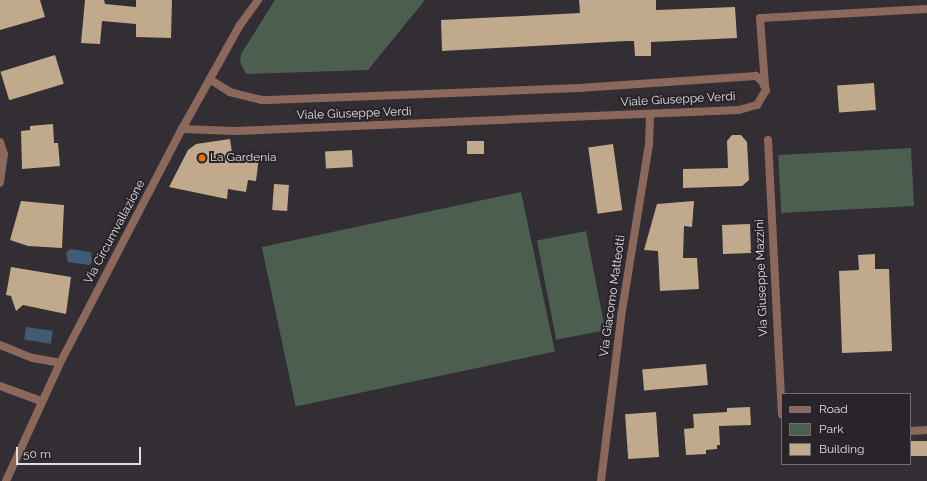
<!DOCTYPE html>
<html>
<head>
<meta charset="utf-8">
<style>
	body { margin:0 }
	#map { position:relative; width:927px; height:481px; overflow:hidden; background:#322e33; font-family:Raleway,sans-serif }
	div>[style] { position:absolute }
	[style*='--x'] { left:calc(var(--x)*1px); top:calc(var(--y)*1px); width:calc(var(--w)*1px); rotate:calc(var(--a)*1deg) }
	.green>* { inset:0; background:#4b5e4f; transform-origin:0 0 }
	.water>* { inset:0; background:#405b72; transform-origin:0 0 }
	.building>* { inset:0; background:#c0aa8b; transform-origin:0 0 }
	.minor>* { height:8px; margin:-4px; padding:0 4px; transform-origin:4px; border-radius:4px; background:#8c685c }
	.tertiary>* { height:8px; margin:-4px; padding:0 4px; transform-origin:4px; border-radius:4px; background:#8c685c }
	.dots>* { width:11px; height:11px; translate:-50% -50%; box-sizing:border-box; border:2px solid #282429; border-radius:50% }
	span { translate:-50% -50%; white-space:nowrap; text-align:center; line-height:1.15; -webkit-text-stroke:4px #282429; paint-order:stroke }
	.street-label { font-size:12px; color:#e0dee1 }
	.poi-label { font-size:12px; color:#e0dee1 }
	.left { translate:0 -50%; text-align:left }
	.legend { position:absolute; left:781px; top:393px; width:130px; height:72px; box-sizing:border-box; background:#282429; border:1px solid #726e73; margin:0; padding:5px 7px; list-style:none; font-size:12px; color:#e0dee1 }
	.legend li { display:flex; align-items:center; gap:8px; height:20px }
	.legend b { width:20px; border:1px solid #726e73 }
	.scale { position:absolute; left:16px; top:447px; width:125px; height:18px; box-sizing:border-box; border:2px solid #e0dee1; border-top:0; padding-left:5px; font-size:12px; line-height:14px; white-space:nowrap; color:#e0dee1; -webkit-text-stroke:3px #282429; paint-order:stroke }
</style>
</head>
<body>
<div id="map">
	<div class="green">
		<div style="clip-path:polygon(275px 0,425px 0,368px 70px,246px 74px,240px 62px,241px 54px)"></div>
		<div style="left:911px;top:148px;width:58px;height:133px;rotate:87deg"></div>
		<div style="left:521px;top:192px;width:163px;height:265px;rotate:78deg"></div>
		<div style="left:586px;top:231px;width:101px;height:50px;rotate:79deg"></div>
	</div>
	<div class="water">
		<div style="clip-path:polygon(70px 249px,91px 252px,92px 263px,89px 265px,68px 262px,66px 253px)"></div>
		<div style="left:26px;top:327px;width:27px;height:13px;rotate:8deg"></div>
	</div>
	<div class="building">
		<div style="clip-path:polygon(0 0,40px 0,45px 17px,0 30px)"></div>
		<div style="clip-path:polygon(85px 0,104px 0,105px 4px,136px 7px,136px 0,172px 0,171px 38px,136px 37px,136px 24px,102px 21px,100px 44px,81px 43px)"></div>
		<div style="clip-path:polygon(579px 0,656px 0,656px 10px,735px 7px,737px 38px,651px 42px,651px 56px,635px 56px,634px 41px,626px 41px,442px 51px,441px 20px,580px 13px)"></div>
		<div style="left:55px;top:55px;width:30px;height:57px;rotate:73deg"></div>
		<div style="left:874px;top:83px;width:27px;height:37px;rotate:86deg"></div>
		<div style="clip-path:polygon(53px 124px,54px 143px,58px 143px,60px 166px,22px 169px,21px 131px,30px 130px,30px 126px)"></div>
		<div style="clip-path:polygon(732px 135px,741px 135px,747px 142px,749px 180px,742px 186px,683px 188px,683px 169px,728px 168px,727px 141px)"></div>
		<div style="clip-path:polygon(230px 139px,232px 153px,259px 157px,256px 181px,248px 180px,246px 192px,228px 189px,227px 199px,169px 187px,188px 150px,196px 144px)"></div>
		<div style="left:484px;top:141px;width:13px;height:17px;rotate:90deg"></div>
		<div style="left:613px;top:144px;width:67px;height:25px;rotate:82deg"></div>
		<div style="left:352px;top:150px;width:17px;height:27px;rotate:87deg"></div>
		<div style="left:274px;top:184px;width:15px;height:26px;rotate:4deg"></div>
		<div style="clip-path:polygon(21px 201px,64px 205px,62px 248px,28px 246px,10px 240px)"></div>
		<div style="clip-path:polygon(694px 201px,692px 227px,684px 226px,683px 258px,697px 258px,699px 289px,660px 291px,658px 251px,644px 250px,657px 204px)"></div>
		<div style="left:750px;top:224px;width:29px;height:28px;rotate:88deg"></div>
		<div style="clip-path:polygon(875px 254px,875px 269px,889px 269px,892px 351px,842px 353px,839px 271px,859px 270px,858px 255px)"></div>
		<div style="clip-path:polygon(11px 267px,71px 277px,66px 314px,23px 305px,16px 311px,11px 296px,6px 295px)"></div>
		<div style="left:706px;top:364px;width:21px;height:64px;rotate:85deg"></div>
		<div style="clip-path:polygon(750px 407px,751px 425px,719px 426px,720px 445px,717px 445px,717px 449px,706px 450px,706px 454px,686px 455px,684px 429px,694px 428px,693px 414px,727px 412px,727px 408px)"></div>
		<div style="left:656px;top:412px;width:45px;height:31px;rotate:86deg"></div>
		<div style="left:910px;top:441px;width:17px;height:15px"></div>
	</div>
	<div class="minor">
		<div style="--x:765;--y:85;--w:67;--a:-94.3"></div>
		<div style="--x:760;--y:18;--w:167;--a:-3.1"></div>
		<div style="--x:182;--y:129;--w:53;--a:2.2"></div>
		<div style="--x:235;--y:131;--w:504;--a:-2.39"></div>
		<div style="--x:739;--y:110;--w:19;--a:-16"></div>
		<div style="--x:757;--y:105;--w:17;--a:-59"></div>
		<div style="--x:766;--y:90;--w:10;--a:-114"></div>
		<div style="--x:762;--y:81;--w:8;--a:-140"></div>
		<div style="--x:756;--y:76;--w:177;--a:176.1"></div>
		<div style="--x:579;--y:88;--w:317;--a:177.8"></div>
		<div style="--x:262;--y:100;--w:33;--a:-166"></div>
		<div style="--x:230;--y:92;--w:22;--a:-148"></div>
		<div style="--x:768;--y:140;--w:275;--a:87.1"></div>
		<div style="--x:0;--y:142;--w:13;--a:72"></div>
		<div style="--x:4;--y:154;--w:29;--a:98"></div>
		<div style="--x:0;--y:345;--w:35;--a:22"></div>
		<div style="--x:33;--y:358;--w:27;--a:10"></div>
		<div style="--x:0;--y:386;--w:44;--a:20.1"></div>
		<div style="--x:910;--y:431;--w:17;--a:-3"></div>
		<div style="--x:601;--y:481;--w:165;--a:-83"></div>
		<div style="--x:621;--y:317;--w:174;--a:-80.8"></div>
		<div style="--x:649;--y:145;--w:31;--a:-88"></div>
	</div>
	<div class="tertiary">
		<div style="--x:6;--y:481;--w:130;--a:-65.4"></div>
		<div style="--x:60;--y:363;--w:264;--a:-62.5"></div>
		<div style="--x:182;--y:129;--w:119;--a:-60.9"></div>
		<div style="--x:240;--y:25;--w:31;--a:-54"></div>
	</div>
	<div class="dots">
		<div style="left:202px;top:158px;background:#e8710a"></div>
	</div>
	<div class="street-label">
		<span style="left:678px;top:100px;rotate:-3deg">Viale Giuseppe Verdi</span>
		<span style="left:354px;top:114px;rotate:-2deg">Viale Giuseppe Verdi</span>
		<span style="left:115px;top:232px;rotate:-62deg">Via Circumvallazione</span>
		<span style="left:762px;top:278px;rotate:-92deg">Via Giuseppe Mazzini</span>
		<span style="left:613px;top:296px;rotate:-82deg">Via Giacomo Matteotti</span>
	</div>
	<div class="poi-label">
		<span class="left" style="left:210px;top:158px">La Gardenia</span>
	</div>
	<ul class="legend">
	<li><b style="height:5px;background:#8c685c"></b>Road</li>
	<li><b style="height:11px;background:#4b5e4f"></b>Park</li>
	<li><b style="height:11px;background:#c0aa8b"></b>Building</li>
	</ul>
	<div class="scale">50 m</div>
</div>
</body>
</html>
